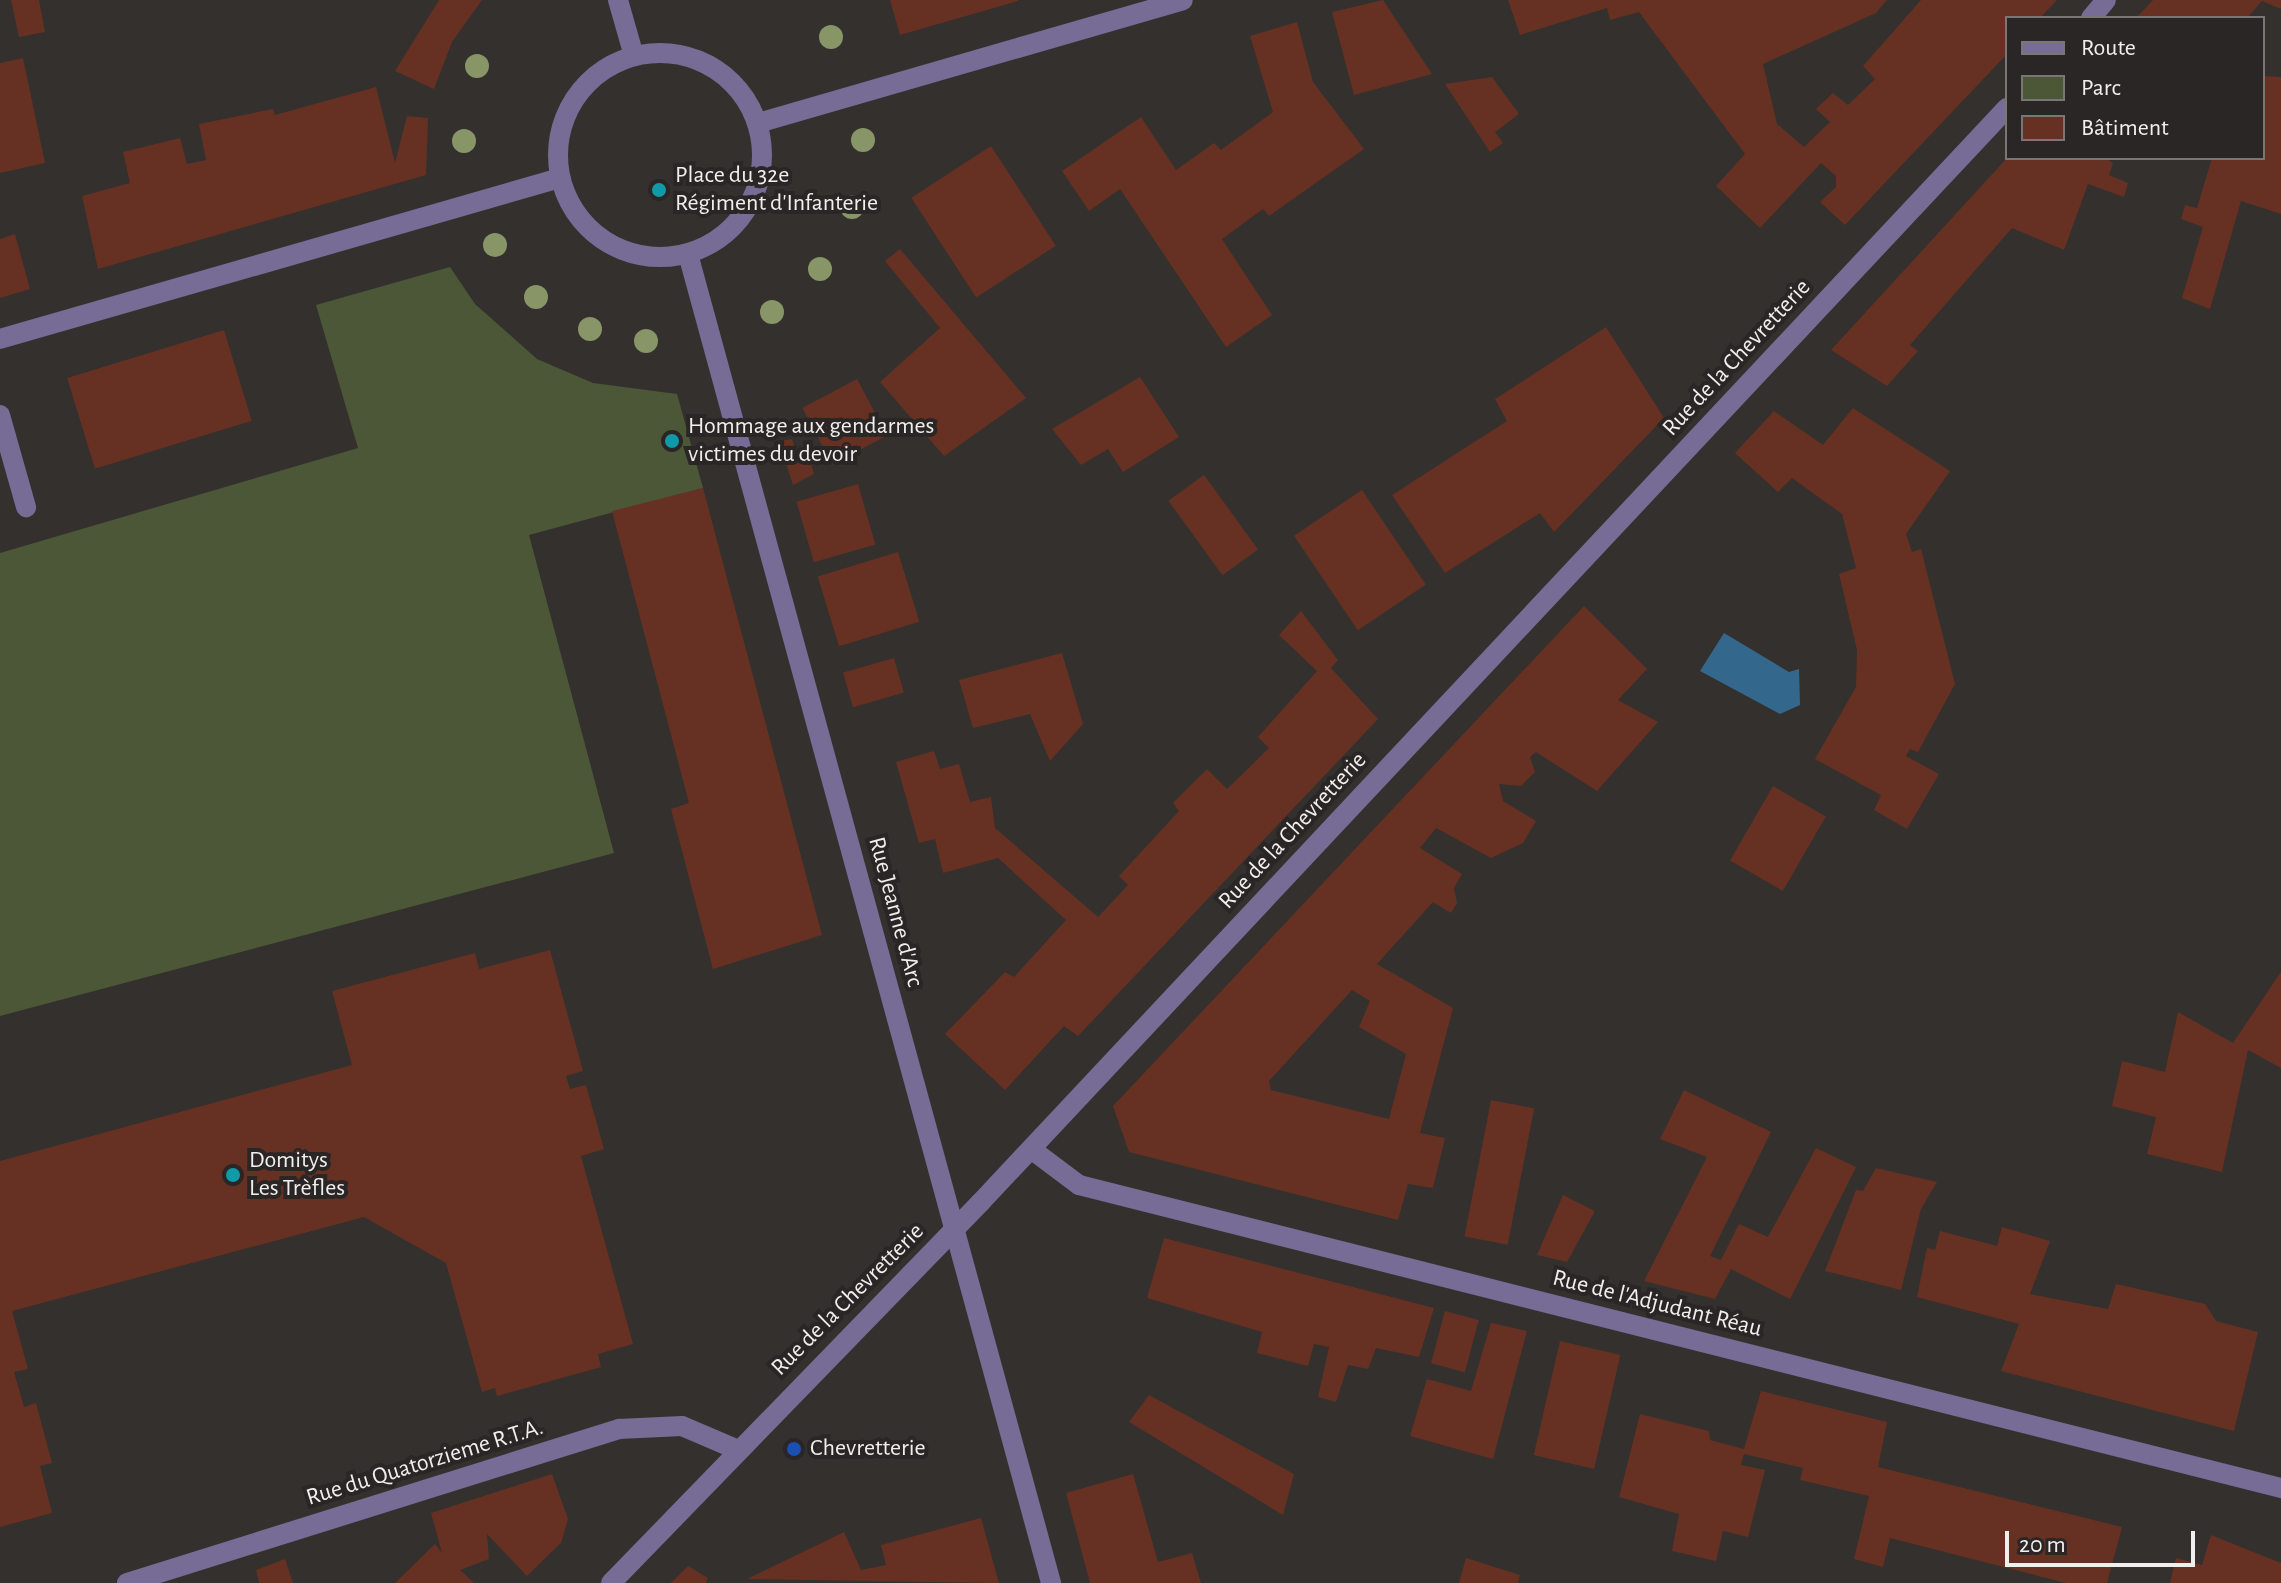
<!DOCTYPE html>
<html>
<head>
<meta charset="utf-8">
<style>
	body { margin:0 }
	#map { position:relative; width:2281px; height:1583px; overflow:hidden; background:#33302e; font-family:"Alegreya Sans",sans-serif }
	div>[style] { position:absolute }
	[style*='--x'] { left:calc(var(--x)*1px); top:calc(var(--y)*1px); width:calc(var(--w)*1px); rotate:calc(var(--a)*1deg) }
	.green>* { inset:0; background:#4c5737 }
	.water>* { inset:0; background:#33688c }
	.building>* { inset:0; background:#663122; transform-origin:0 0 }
	.minor>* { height:20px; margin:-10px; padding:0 10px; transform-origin:10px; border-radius:10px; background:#766c95 }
	.minor>.ring { margin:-10px; padding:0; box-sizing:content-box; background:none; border:20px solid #766c95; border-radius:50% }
	.trees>* { width:24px; height:24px; margin:-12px; border-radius:50%; background:#879567 }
	.dots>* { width:22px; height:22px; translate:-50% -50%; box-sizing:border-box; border:4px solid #292625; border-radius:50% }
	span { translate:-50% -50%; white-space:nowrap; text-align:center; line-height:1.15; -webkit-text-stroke:8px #292625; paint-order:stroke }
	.poi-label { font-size:24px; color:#f1efed }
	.left { translate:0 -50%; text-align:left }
	.street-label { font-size:24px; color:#f1efed }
	.legend { position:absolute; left:2005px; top:16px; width:260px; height:144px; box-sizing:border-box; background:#292625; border:2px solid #797675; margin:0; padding:10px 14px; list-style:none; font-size:24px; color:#f1efed }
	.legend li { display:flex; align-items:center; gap:16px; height:40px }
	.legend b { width:40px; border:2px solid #797675 }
	.scale { position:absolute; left:2005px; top:1531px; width:190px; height:36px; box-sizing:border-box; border:4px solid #f1efed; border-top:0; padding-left:10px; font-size:24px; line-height:28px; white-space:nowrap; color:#f1efed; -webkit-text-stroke:6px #292625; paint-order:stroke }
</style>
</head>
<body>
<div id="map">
	<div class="green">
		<div style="clip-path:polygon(450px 267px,475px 304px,537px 359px,593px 383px,677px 394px,703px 488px,529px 535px,614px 853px,0 1016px,0 553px,358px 448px,316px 305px)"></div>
	</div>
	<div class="water">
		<div style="clip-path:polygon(1724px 633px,1789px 672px,1799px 669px,1800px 705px,1780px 714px,1700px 671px)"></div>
	</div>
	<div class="building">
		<div style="clip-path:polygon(11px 0,39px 0,45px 32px,19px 37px)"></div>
		<div style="clip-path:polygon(439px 0,482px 0,452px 42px,434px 89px,395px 71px)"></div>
		<div style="clip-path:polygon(890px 0,1018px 0,1018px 1px,900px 35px)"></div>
		<div style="clip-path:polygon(1383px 0,1432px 74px,1354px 95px,1332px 12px)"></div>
		<div style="clip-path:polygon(1508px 0,1887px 0,1876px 13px,1763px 64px,1777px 124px,1804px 147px,1830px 122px,1816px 109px,1833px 93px,1848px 105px,1875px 79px,1863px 66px,1921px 0,2057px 0,2040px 18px,2007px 18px,2007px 54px,1845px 225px,1820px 202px,1836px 187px,1836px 176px,1821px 163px,1760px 228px,1716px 186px,1745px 154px,1639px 12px,1610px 20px,1607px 8px,1520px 35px)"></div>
		<div style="clip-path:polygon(2153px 0,2281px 0,2281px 9px,2262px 1px,2247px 18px,2136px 18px)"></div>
		<div style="clip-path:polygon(1297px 22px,1313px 82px,1364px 149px,1269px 216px,1263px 209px,1222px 239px,1272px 315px,1226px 347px,1120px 189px,1089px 211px,1062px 171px,1141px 117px,1176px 170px,1214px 143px,1221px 150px,1273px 112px,1250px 36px)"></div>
		<div style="clip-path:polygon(23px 58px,45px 163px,0 173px,0 63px)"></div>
		<div style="clip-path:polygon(2263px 76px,2281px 77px,2281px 214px,2241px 201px,2210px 309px,2182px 298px,2203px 227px,2181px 219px,2185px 205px,2197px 208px,2212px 158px,2263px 158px)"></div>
		<div style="clip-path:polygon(1492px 77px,1519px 114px,1495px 132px,1503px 143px,1490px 152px,1445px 84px)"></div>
		<div style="clip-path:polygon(376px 87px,395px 163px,407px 116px,428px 118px,426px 175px,98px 269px,82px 196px,130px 183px,123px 152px,180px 138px,187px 164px,206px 160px,199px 124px,273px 109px,275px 115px)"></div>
		<div style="left:991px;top:146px;width:119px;height:95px;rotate:57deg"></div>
		<div style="clip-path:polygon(2007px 158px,2105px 158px,2113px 163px,2109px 175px,2128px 183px,2124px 197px,2088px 184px,2064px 250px,2012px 228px,1910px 345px,1918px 351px,1887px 386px,1831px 350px)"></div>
		<div style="clip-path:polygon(15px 234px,30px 289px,0 298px,0 239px)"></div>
		<div style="clip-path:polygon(900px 249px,1026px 398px,944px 456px,880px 382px,940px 328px,885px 261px)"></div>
		<div style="clip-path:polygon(1606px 327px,1664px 418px,1554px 532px,1540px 513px,1445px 573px,1392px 495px,1507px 421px,1495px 399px)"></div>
		<div style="left:224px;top:330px;width:95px;height:164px;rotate:73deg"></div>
		<div style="clip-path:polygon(1140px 377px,1179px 437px,1123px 472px,1108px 449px,1081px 465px,1052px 429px)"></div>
		<div style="left:857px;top:379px;width:64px;height:62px;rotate:62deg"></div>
		<div style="clip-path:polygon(1853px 408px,1950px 471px,1906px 534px,1912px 552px,1921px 549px,1955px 684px,1918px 752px,1910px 749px,1906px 756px,1939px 774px,1907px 829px,1874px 810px,1881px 795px,1815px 759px,1856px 687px,1857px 650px,1839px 574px,1856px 568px,1842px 514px,1792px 478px,1778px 492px,1735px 453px,1774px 411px,1823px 445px)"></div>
		<div style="clip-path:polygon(792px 439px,796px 452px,807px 449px,814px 474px,793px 485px,779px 441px)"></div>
		<div style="left:1204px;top:475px;width:92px;height:44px;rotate:54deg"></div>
		<div style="left:858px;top:484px;width:63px;height:64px;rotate:74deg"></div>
		<div style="clip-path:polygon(703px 488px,822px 935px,713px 969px,671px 809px,689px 803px,612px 511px)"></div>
		<div style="left:1362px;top:490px;width:114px;height:82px;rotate:56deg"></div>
		<div style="left:898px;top:552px;width:73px;height:84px;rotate:73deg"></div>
		<div style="clip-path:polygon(evenodd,1584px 606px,1647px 669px,1618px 700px,1658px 722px,1597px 791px,1536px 752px,1530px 757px,1535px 772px,1521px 786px,1499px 784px,1503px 801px,1536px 821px,1523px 843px,1491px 858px,1436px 828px,1420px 848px,1462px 874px,1454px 888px,1457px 903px,1451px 913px,1433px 902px,1377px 964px,1453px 1008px,1420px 1133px,1445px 1138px,1433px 1188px,1408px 1184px,1398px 1220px,1129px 1152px,1113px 1106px,1584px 606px,1352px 990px,1370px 1001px,1359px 1027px,1406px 1054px,1389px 1119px,1271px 1090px,1269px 1081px,1352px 990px)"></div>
		<div style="clip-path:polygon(1301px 611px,1338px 660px,1331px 668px,1378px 719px,1078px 1036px,1064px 1026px,1005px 1090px,945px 1034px,1005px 972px,1014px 977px,1066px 920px,998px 858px,943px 873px,935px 839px,919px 843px,896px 762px,934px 751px,940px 769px,959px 764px,970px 802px,991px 797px,995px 828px,1098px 917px,1128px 885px,1119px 876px,1179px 811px,1173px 803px,1207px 769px,1227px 789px,1269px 748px,1258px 737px,1317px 671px,1279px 635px)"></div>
		<div style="clip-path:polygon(1062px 653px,1083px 724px,1050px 761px,1030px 714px,973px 728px,959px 680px)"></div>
		<div style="left:894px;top:658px;width:36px;height:53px;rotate:74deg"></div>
		<div style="left:1773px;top:786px;width:61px;height:86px;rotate:30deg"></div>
		<div style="clip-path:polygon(550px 950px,583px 1071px,566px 1076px,570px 1089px,586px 1085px,604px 1149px,581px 1156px,633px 1344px,598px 1354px,601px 1367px,497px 1396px,495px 1388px,482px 1392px,446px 1263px,364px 1217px,12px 1311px,28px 1369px,14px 1372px,24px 1407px,36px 1403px,52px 1463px,40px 1466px,52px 1513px,0 1527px,0 1161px,352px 1065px,332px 991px,475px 953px,479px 969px)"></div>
		<div style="clip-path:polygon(2281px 972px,2281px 1068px,2248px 1050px,2222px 1172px,2147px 1154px,2156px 1117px,2112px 1106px,2122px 1061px,2165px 1072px,2178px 1012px,2233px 1043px)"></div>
		<div style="clip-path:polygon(1684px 1090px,1771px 1132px,1710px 1256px,1721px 1260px,1739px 1224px,1768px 1237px,1816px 1148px,1856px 1167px,1790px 1299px,1731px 1269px,1715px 1299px,1644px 1281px,1707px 1157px,1660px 1139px)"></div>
		<div style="left:1491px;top:1100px;width:44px;height:139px;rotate:11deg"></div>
		<div style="clip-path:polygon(1876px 1168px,1937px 1182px,1921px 1209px,1901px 1290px,1825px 1271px,1856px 1190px,1863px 1191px)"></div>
		<div style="clip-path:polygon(1563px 1195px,1595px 1211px,1567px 1262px,1537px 1255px)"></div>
		<div style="clip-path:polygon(2002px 1227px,2050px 1241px,2030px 1294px,2108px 1309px,2116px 1284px,2205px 1304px,2216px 1321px,2258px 1332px,2234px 1431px,2001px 1371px,2019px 1324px,1917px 1297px,1927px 1248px,1935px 1250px,1940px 1231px,1997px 1246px)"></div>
		<div style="clip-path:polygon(1164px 1238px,1434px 1308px,1419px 1357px,1376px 1348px,1368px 1369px,1348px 1365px,1336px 1402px,1318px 1397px,1329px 1347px,1314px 1344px,1308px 1366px,1257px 1353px,1262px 1332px,1147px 1298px)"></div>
		<div style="left:1445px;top:1311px;width:35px;height:54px;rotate:15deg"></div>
		<div style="clip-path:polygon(1491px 1323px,1527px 1331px,1493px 1459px,1410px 1436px,1427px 1379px,1471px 1391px)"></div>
		<div style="left:1560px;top:1341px;width:62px;height:117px;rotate:13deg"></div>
		<div style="clip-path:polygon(1761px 1391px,1887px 1422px,1878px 1467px,2122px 1527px,2107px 1583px,2066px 1583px,1890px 1538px,1883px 1567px,1854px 1559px,1869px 1496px,1800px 1480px,1803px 1468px,1744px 1454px,1741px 1465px,1765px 1470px,1748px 1537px,1723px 1531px,1716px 1561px,1672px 1551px,1679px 1514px,1619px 1497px,1640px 1414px,1709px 1431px,1710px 1440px,1744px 1449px)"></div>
		<div style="clip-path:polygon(1149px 1395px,1294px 1474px,1283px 1515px,1129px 1422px)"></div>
		<div style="clip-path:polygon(552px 1474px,568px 1519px,561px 1543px,527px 1576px,487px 1534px,489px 1559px,460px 1570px,474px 1583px,395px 1583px,435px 1544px,442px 1553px,431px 1513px)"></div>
		<div style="clip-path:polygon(1133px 1474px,1158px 1562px,1192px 1553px,1201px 1583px,1090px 1583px,1066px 1493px)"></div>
		<div style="clip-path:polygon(981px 1518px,999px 1583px,747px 1579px,844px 1532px,861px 1570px,886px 1565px,881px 1545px)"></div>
		<div style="clip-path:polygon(2211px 1535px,2281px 1563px,2281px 1583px,2170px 1583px,2176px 1558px,2202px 1565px)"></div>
		<div style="clip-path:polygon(1466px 1558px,1520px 1575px,1518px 1583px,1459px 1583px)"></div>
		<div style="clip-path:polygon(285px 1559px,293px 1583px,259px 1583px,256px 1570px)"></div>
		<div style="clip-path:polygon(688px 1566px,708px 1578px,706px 1583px,671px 1583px)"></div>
	</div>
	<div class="minor">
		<div style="--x:618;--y:0;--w:58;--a:74.1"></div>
		<div style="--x:2091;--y:18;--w:23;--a:-50"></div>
		<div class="ring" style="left:558px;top:53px;width:184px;height:184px"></div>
		<div style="--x:758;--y:123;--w:442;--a:-16.1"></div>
		<div style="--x:688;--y:254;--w:1378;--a:74.72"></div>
		<div style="--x:0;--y:339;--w:583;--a:-16.04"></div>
		<div style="--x:0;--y:415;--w:96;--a:74.2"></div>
		<div style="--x:1031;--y:1149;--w:60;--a:36.9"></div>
		<div style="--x:1079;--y:1185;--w:1240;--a:14.15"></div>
		<div style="--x:127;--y:1583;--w:516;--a:-17.38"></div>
		<div style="--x:619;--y:1429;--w:63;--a:-2.7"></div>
		<div style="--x:682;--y:1426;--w:61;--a:23.2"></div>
		<div style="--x:611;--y:1583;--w:530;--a:-45.84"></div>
		<div style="--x:980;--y:1203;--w:1501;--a:-46.84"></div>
	</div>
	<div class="trees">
		<div style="left:831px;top:37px"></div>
		<div style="left:477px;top:66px"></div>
		<div style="left:863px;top:140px"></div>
		<div style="left:464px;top:141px"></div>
		<div style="left:852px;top:207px"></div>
		<div style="left:495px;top:245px"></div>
		<div style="left:820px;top:269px"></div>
		<div style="left:536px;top:297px"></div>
		<div style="left:772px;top:312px"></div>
		<div style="left:590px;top:329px"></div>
		<div style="left:646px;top:341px"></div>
	</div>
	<div class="dots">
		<div style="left:659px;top:190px;background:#0f9aa8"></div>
		<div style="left:672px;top:441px;background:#0f9aa8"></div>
		<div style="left:233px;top:1175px;background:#0f9aa8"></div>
		<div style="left:794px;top:1449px;background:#1a4fb4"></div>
	</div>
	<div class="poi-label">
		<span class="left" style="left:675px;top:190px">Place du 32e<br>Régiment d'Infanterie</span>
		<span class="left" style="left:688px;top:441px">Hommage aux gendarmes<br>victimes du devoir</span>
		<span class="left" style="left:249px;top:1175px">Domitys<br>Les Trèfles</span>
		<span class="left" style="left:810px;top:1449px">Chevretterie</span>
	</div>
	<div class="street-label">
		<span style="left:1737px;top:358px;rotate:-47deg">Rue de la Chevretterie</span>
		<span style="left:1293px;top:831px;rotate:-47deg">Rue de la Chevretterie</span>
		<span style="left:895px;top:912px;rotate:75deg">Rue Jeanne d'Arc</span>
		<span style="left:848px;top:1300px;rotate:-45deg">Rue de la Chevretterie</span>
		<span style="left:1657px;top:1304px;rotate:14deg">Rue de l'Adjudant Réau</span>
		<span style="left:425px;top:1463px;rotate:-17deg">Rue du Quatorzieme R.T.A.</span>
	</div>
	<ul class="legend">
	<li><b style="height:10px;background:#766c95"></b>Route</li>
	<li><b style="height:22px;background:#4c5737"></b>Parc</li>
	<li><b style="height:22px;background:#663122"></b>Bâtiment</li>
	</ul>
	<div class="scale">20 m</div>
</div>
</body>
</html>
